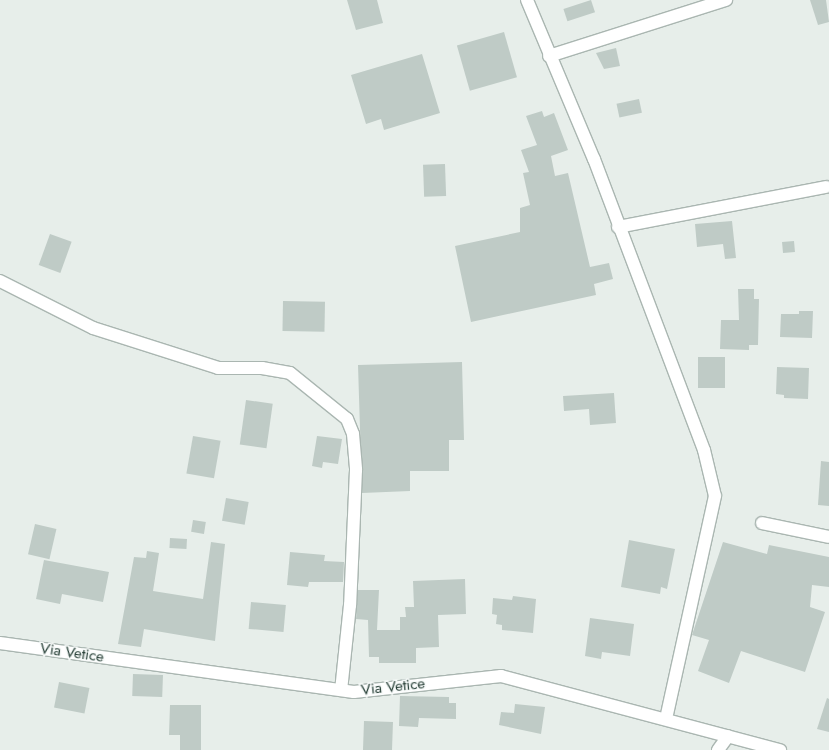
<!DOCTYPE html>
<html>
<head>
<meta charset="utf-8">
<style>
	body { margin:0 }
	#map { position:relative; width:829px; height:750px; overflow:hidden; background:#e7eeea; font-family:Jost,sans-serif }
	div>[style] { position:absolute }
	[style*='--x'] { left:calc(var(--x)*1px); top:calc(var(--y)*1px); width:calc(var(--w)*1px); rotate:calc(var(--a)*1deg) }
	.building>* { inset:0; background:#bfcbc6; transform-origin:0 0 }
	.roads { filter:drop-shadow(1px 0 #aab6b1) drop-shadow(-1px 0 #aab6b1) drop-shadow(0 1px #aab6b1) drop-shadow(0 -1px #aab6b1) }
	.minor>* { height:12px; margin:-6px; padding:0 6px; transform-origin:6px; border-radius:6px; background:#fff }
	span { translate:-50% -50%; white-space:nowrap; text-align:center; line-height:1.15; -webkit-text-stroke:3px #f7faf9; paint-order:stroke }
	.street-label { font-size:15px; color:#273f37 }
</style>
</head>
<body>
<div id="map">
	<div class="building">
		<div style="clip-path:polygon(347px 0,377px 0,383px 23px,356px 30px)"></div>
		<div style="left:591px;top:0;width:13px;height:29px;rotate:72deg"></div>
		<div style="clip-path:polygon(810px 0,826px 0,829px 22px,818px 25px)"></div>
		<div style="left:504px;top:32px;width:47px;height:49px;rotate:74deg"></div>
		<div style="clip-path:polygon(616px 48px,620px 66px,604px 69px,596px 53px)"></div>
		<div style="clip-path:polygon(422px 54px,440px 113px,384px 130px,381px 119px,366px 124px,351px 75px)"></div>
		<div style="left:639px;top:99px;width:14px;height:23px;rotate:78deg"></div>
		<div style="clip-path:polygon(542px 111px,544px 117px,554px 113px,568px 150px,551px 156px,555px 176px,568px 173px,590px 267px,609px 263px,613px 279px,594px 284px,596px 295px,471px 322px,455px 246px,520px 232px,520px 208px,530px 205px,523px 173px,529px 172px,521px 150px,537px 145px,526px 116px)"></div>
		<div style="left:445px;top:164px;width:32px;height:22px;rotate:88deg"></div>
		<div style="clip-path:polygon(732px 221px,736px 258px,725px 259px,723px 244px,697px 247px,695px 224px)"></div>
		<div style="left:50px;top:234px;width:23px;height:33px;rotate:20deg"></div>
		<div style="left:794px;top:241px;width:11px;height:12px;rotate:85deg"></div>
		<div style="clip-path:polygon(738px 289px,754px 289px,754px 299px,759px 299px,758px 345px,749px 345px,749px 350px,720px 349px,721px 320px,739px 320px)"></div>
		<div style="left:283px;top:301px;width:42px;height:30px;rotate:1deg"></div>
		<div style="clip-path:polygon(799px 311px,813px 311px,812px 338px,780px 337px,781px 314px,799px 314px)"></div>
		<div style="left:698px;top:357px;width:27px;height:31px"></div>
		<div style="clip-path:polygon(462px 362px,464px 440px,449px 440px,449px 471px,410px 471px,410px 491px,362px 493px,358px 365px)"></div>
		<div style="clip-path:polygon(777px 367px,809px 368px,808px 399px,784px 398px,784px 395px,776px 394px)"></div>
		<div style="clip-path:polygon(614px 393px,616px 423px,590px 425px,589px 409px,564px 411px,563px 396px)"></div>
		<div style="left:246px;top:400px;width:27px;height:45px;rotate:8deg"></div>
		<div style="left:193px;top:436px;width:28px;height:38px;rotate:10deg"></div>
		<div style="clip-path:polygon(317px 436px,342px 439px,338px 464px,323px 462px,322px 468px,312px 466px)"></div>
		<div style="clip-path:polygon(821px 461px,829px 462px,829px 506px,818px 505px)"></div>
		<div style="left:226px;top:498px;width:23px;height:23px;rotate:10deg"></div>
		<div style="left:193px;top:520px;width:13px;height:12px;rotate:9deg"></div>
		<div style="left:35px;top:524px;width:22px;height:31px;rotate:13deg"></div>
		<div style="left:170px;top:538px;width:17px;height:10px;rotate:3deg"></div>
		<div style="clip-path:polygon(629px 540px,675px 549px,667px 589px,661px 587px,660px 594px,621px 587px)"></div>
		<div style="clip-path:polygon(211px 542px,225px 544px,215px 641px,144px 629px,141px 647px,118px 644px,134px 557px,146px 558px,147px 551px,159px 553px,153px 591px,203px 599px)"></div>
		<div style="clip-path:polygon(723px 542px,767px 554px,769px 545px,829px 557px,829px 587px,812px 585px,810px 607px,825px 612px,805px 672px,741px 651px,729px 683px,698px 671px,709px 640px,692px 635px)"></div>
		<div style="clip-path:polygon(290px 552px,325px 555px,324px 561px,344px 562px,343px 582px,309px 582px,308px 587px,287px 585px)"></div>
		<div style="clip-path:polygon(44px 560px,109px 572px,103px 602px,62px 594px,60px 604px,36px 599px)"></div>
		<div style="clip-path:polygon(465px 579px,466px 614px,438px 615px,439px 647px,416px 648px,416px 663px,379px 663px,379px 657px,369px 657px,368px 620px,356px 619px,358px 590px,379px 590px,377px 630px,400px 630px,400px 617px,406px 617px,405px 607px,414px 607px,413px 581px)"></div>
		<div style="clip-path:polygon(513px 596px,536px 599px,533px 633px,502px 630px,502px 625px,496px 624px,497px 615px,492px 614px,493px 598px,512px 600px)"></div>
		<div style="left:251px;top:602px;width:35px;height:27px;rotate:5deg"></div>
		<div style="clip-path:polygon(590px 618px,634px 624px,630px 656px,602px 652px,601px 659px,585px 656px)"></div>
		<div style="left:133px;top:674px;width:30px;height:22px;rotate:2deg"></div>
		<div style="left:59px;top:682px;width:31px;height:26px;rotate:11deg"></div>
		<div style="clip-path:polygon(400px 696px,449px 697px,449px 703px,456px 703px,456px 719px,419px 718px,418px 727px,399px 726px)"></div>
		<div style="clip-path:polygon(827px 698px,829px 699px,829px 732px,817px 729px)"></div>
		<div style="clip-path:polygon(515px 704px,545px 707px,541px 734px,499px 725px,501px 712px,514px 713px)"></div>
		<div style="clip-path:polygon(170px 705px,201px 705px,201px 750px,180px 750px,180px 735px,169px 735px)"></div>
		<div style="left:364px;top:721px;width:29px;height:29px;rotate:2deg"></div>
	</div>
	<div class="roads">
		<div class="minor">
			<div style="--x:527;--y:0;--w:173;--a:67.2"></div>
			<div style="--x:594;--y:159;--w:311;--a:69.3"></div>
			<div style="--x:704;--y:450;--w:47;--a:76.6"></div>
			<div style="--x:715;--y:496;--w:227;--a:102.4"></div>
			<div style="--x:549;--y:56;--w:186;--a:-17.6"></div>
			<div style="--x:618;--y:227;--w:212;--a:-10.9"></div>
			<div style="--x:0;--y:281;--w:104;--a:26.8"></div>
			<div style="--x:93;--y:328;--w:131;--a:17.7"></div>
			<div style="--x:218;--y:368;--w:44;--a:0"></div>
			<div style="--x:262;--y:368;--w:28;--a:10"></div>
			<div style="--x:290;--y:373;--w:73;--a:38.9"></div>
			<div style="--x:347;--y:419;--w:16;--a:68"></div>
			<div style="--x:353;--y:434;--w:36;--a:85"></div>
			<div style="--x:356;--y:470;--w:135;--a:92.5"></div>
			<div style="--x:350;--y:605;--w:85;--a:96"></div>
			<div style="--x:762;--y:523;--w:68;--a:11.8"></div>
			<div style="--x:0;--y:643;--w:357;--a:7.9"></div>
			<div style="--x:354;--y:692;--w:148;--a:-6.2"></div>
			<div style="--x:501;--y:676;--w:289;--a:14.9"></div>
			<div style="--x:718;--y:750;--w:17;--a:-54"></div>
		</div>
	</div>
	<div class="street-label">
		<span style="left:72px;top:653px;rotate:8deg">Via Vetice</span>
		<span style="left:393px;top:687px;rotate:-6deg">Via Vetice</span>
	</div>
</div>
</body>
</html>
